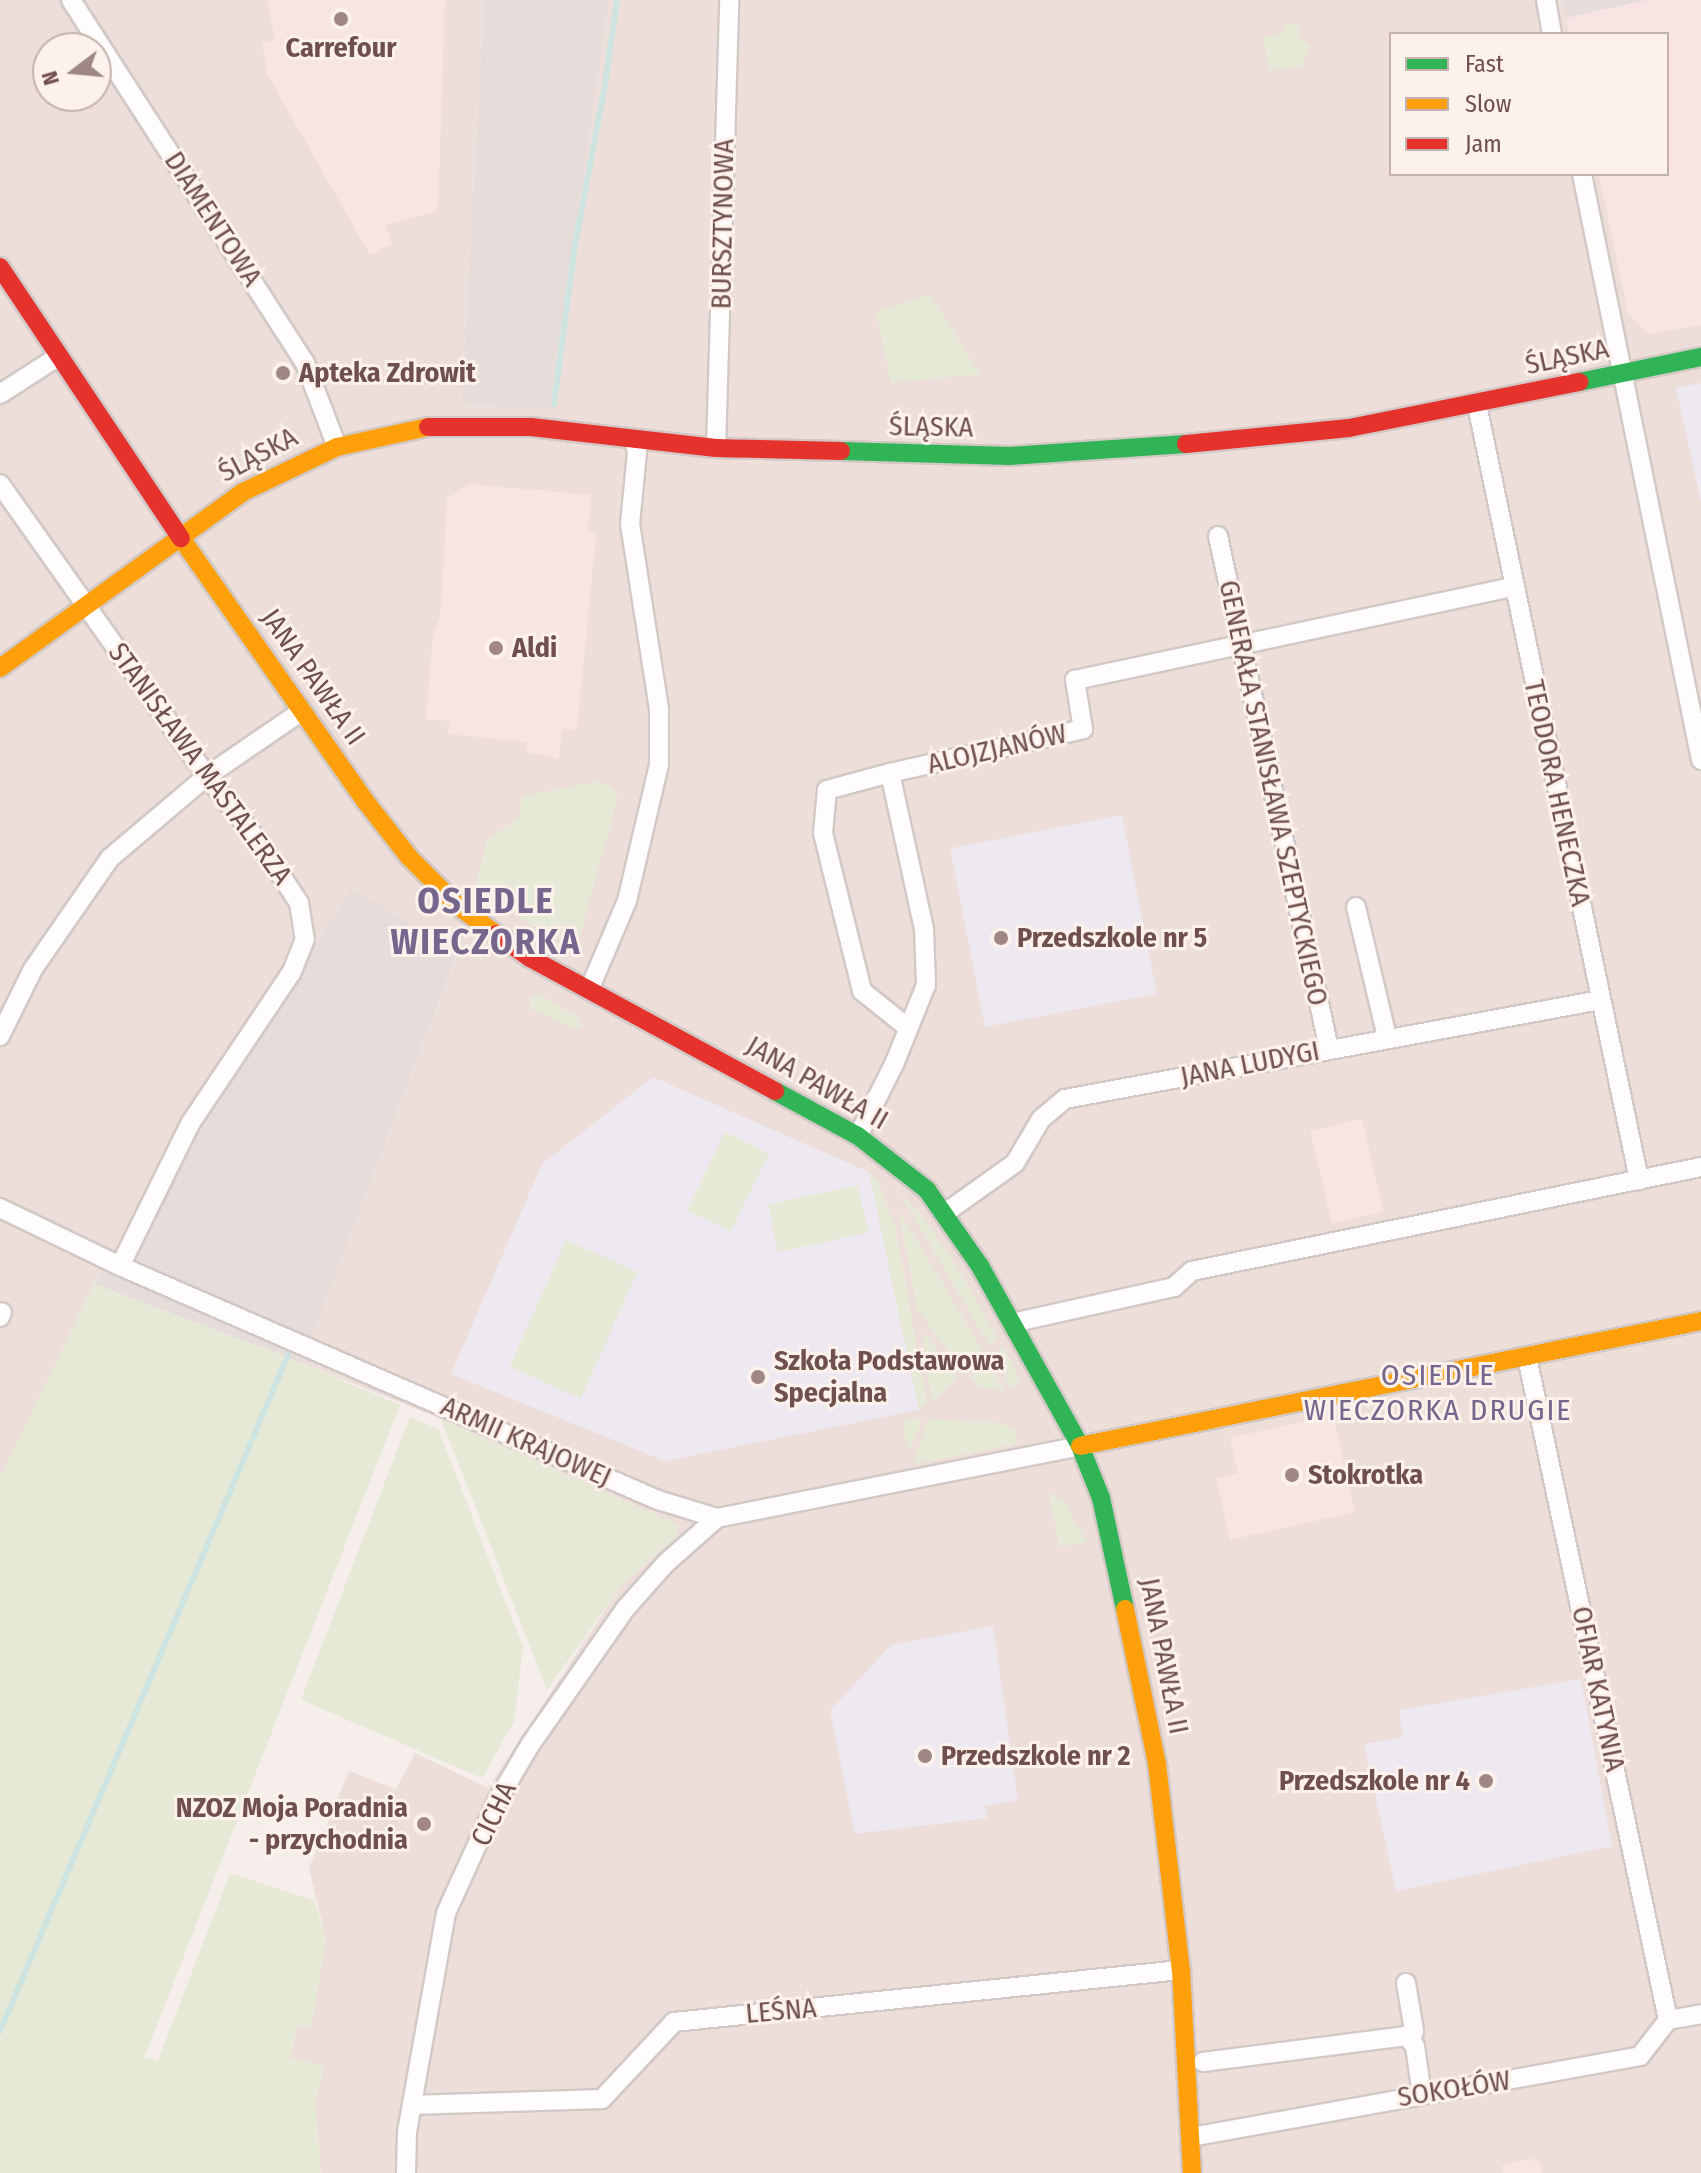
<!DOCTYPE html>
<html>
<head>
<meta charset="utf-8">
<style>
	body { margin:0 }
	#map { position:relative; width:1701px; height:2173px; overflow:hidden; background:#f5eeeb; font-family:"Fira Sans Condensed",sans-serif }
	div>[style] { position:absolute }
	[style*='--x'] { left:calc(var(--x)*1px); top:calc(var(--y)*1px); width:calc(var(--w)*1px); rotate:calc(var(--a)*1deg) }
	.residential>* { inset:0; background:#edded9 }
	.commercial>* { inset:0; background:#f7e4e3; transform-origin:0 0 }
	.industrial>* { inset:0; background:#e6ddda }
	.education>* { inset:0; background:#eee8f1; transform-origin:0 0 }
	.green>* { inset:0; background:#e7e9d7; transform-origin:0 0 }
	.stream>* { height:6px; margin:-3px; padding:0 3px; transform-origin:3px; border-radius:3px; background:#cee4e0 }
	.roads { filter:drop-shadow(2px 0 #d2c9c6) drop-shadow(-2px 0 #d2c9c6) drop-shadow(0 2px #d2c9c6) drop-shadow(0 -2px #d2c9c6) }
	.street>* { height:18px; margin:-9px; padding:0 9px; transform-origin:9px; border-radius:9px; background:#fefcfc }
	.fast>* { height:18px; margin:-9px; padding:0 9px; transform-origin:9px; border-radius:9px; background:#30b455 }
	.slow>* { height:18px; margin:-9px; padding:0 9px; transform-origin:9px; border-radius:9px; background:#ff9f0a }
	.jam>* { height:18px; margin:-9px; padding:0 9px; transform-origin:9px; border-radius:9px; background:#e5322d }
	.dots>* { width:22px; height:22px; translate:-50% -50%; box-sizing:border-box; border:4px solid #fdf1ec; border-radius:50% }
	span { translate:-50% -50%; white-space:nowrap; text-align:center; line-height:1.15; -webkit-text-stroke:6px #fdf1ec; paint-order:stroke }
	.poi-label { font-size:28px; color:#70504e; font-weight:700 }
	.left { translate:0 -50%; text-align:left }
	.right { translate:-100% -50%; text-align:right }
	.street-label { font-size:28px; color:#70504e }
	.neighbourhood-label { font-size:30px; color:#74668c; letter-spacing:2px }
	.district-label { font-size:36px; color:#74668c; font-weight:700; letter-spacing:2px }
	.legend { position:absolute; left:1389px; top:32px; width:280px; height:144px; box-sizing:border-box; background:#fdf1ec; border:2px solid #c5b1ad; margin:0; padding:10px 14px; list-style:none; font-size:24px; color:#70504e }
	.legend li { display:flex; align-items:center; gap:16px; height:40px }
	.legend b { width:40px; border:2px solid #c5b1ad }
	.north { position:absolute; left:32px; top:32px; width:80px; height:80px; box-sizing:border-box; background:#fdf1ec; border:2px solid #c5b1ad; border-radius:50%; rotate:254deg; font-size:22px; font-weight:700; line-height:32px; text-align:center; color:#70504e }
	.north::after { content:''; display:block; margin:auto; width:28px; height:36px; background:#9f8785; clip-path:polygon(50% 0,100% 100%,50% 72%,0 100%) }
</style>
</head>
<body>
<div id="map">
	<div class="residential">
		<div style="clip-path:polygon(evenodd,0 0,484px 0,461px 403px,549px 408px,609px 0,1562px 0,1570px 34px,1391px 34px,1391px 174px,1599px 174px,1628px 313px,1648px 334px,1701px 325px,1701px 2173px,321px 2173px,315px 2104px,324px 2066px,290px 2059px,297px 2024px,310px 2027px,326px 1940px,309px 1868px,349px 1771px,396px 1789px,415px 1753px,488px 1788px,621px 1586px,675px 1537px,679px 1525px,441px 1419px,302px 1363px,458px 953px,351px 890px,94px 1284px,0 1478px,0 0,48px 48px,96px 48px,96px 96px,48px 96px,48px 48px)"></div>
	</div>
	<div class="commercial">
		<div style="clip-path:polygon(267px 0,445px 0,438px 211px,385px 225px,392px 244px,370px 255px,267px 74px,262px 43px,275px 40px)"></div>
		<div style="clip-path:polygon(1647px 0,1701px 0,1701px 325px,1648px 334px,1628px 313px,1599px 174px,1667px 174px,1667px 34px,1570px 34px,1566px 18px)"></div>
		<div style="clip-path:polygon(469px 484px,592px 495px,588px 529px,596px 536px,577px 731px,562px 729px,559px 759px,526px 752px,527px 742px,448px 734px,449px 721px,426px 719px,433px 632px,440px 619px,447px 499px)"></div>
		<div style="left:1362px;top:1119px;width:95px;height:53px;rotate:77deg"></div>
		<div style="clip-path:polygon(1333px 1414px,1355px 1512px,1230px 1540px,1216px 1478px,1238px 1473px,1230px 1438px)"></div>
		<div style="clip-path:polygon(1533px 2158px,1534px 2162px,1540px 2161px,1542px 2173px,1503px 2173px,1502px 2165px)"></div>
	</div>
	<div class="industrial">
		<div style="clip-path:polygon(484px 0,609px 0,549px 409px,461px 404px)"></div>
		<div style="clip-path:polygon(1562px 0,1647px 0,1566px 18px)"></div>
		<div style="clip-path:polygon(351px 889px,458px 952px,302px 1363px,94px 1284px)"></div>
	</div>
	<div class="education">
		<div style="clip-path:polygon(1701px 383px,1701px 502px,1676px 388px)"></div>
		<div style="left:1122px;top:815px;width:182px;height:175px;rotate:79deg"></div>
		<div style="clip-path:polygon(653px 1077px,869px 1172px,919px 1410px,665px 1461px,451px 1374px,542px 1164px)"></div>
		<div style="clip-path:polygon(993px 1626px,1018px 1800px,985px 1806px,987px 1818px,855px 1834px,830px 1711px,891px 1645px)"></div>
		<div style="clip-path:polygon(1581px 1679px,1612px 1846px,1396px 1891px,1364px 1744px,1403px 1737px,1399px 1710px)"></div>
	</div>
	<div class="green">
		<div style="clip-path:polygon(1292px 23px,1299px 28px,1298px 36px,1310px 46px,1302px 66px,1269px 71px,1263px 37px,1283px 33px,1286px 24px)"></div>
		<div style="clip-path:polygon(931px 295px,980px 374px,891px 383px,876px 311px)"></div>
		<div style="clip-path:polygon(596px 782px,612px 787px,618px 797px,578px 943px,567px 943px,532px 926px,476px 886px,487px 840px,520px 817px,522px 796px)"></div>
		<div style="clip-path:polygon(538px 993px,578px 1018px,581px 1026px,575px 1029px,531px 1009px,529px 1001px)"></div>
		<div style="left:725px;top:1132px;width:49px;height:87px;rotate:26deg"></div>
		<div style="clip-path:polygon(869px 1172px,879px 1182px,896px 1231px,927px 1402px,919px 1410px)"></div>
		<div style="left:858px;top:1185px;width:49px;height:92px;rotate:78deg"></div>
		<div style="clip-path:polygon(898px 1190px,923px 1216px,956px 1265px,998px 1338px,990px 1347px)"></div>
		<div style="clip-path:polygon(899px 1210px,984px 1353px,967px 1369px,961px 1369px,917px 1309px)"></div>
		<div style="left:566px;top:1240px;width:78px;height:139px;rotate:24deg"></div>
		<div style="clip-path:polygon(94px 1284px,302px 1363px,400px 1405px,144px 2058px,158px 2060px,230px 1873px,315px 1901px,326px 1940px,311px 2027px,297px 2025px,290px 2058px,324px 2066px,315px 2104px,321px 2173px,0 2173px,0 1478px)"></div>
		<div style="clip-path:polygon(922px 1330px,957px 1377px,935px 1400px,931px 1397px)"></div>
		<div style="clip-path:polygon(1003px 1346px,1020px 1378px,1011px 1389px,994px 1355px)"></div>
		<div style="clip-path:polygon(988px 1359px,1004px 1391px,980px 1387px,970px 1377px)"></div>
		<div style="clip-path:polygon(410px 1417px,438px 1429px,523px 1647px,514px 1722px,482px 1778px,301px 1700px)"></div>
		<div style="clip-path:polygon(904px 1418px,922px 1420px,909px 1452px,902px 1423px)"></div>
		<div style="clip-path:polygon(441px 1419px,679px 1525px,675px 1537px,621px 1586px,547px 1690px)"></div>
		<div style="clip-path:polygon(928px 1419px,999px 1423px,1015px 1430px,1017px 1444px,918px 1463px,914px 1460px)"></div>
		<div style="clip-path:polygon(1048px 1492px,1067px 1503px,1074px 1522px,1088px 1541px,1060px 1547px)"></div>
	</div>
	<div class="stream">
		<div style="--x:554;--y:404;--w:160;--a:-82.5"></div>
		<div style="--x:575;--y:245;--w:164;--a:-79.4"></div>
		<div style="--x:605;--y:84;--w:85;--a:-81.9"></div>
		<div style="--x:0;--y:2031;--w:737;--a:-66.91"></div>
	</div>
	<div class="roads">
		<div class="street">
			<div style="--x:71;--y:0;--w:432;--a:57.2"></div>
			<div style="--x:305;--y:363;--w:90;--a:69.1"></div>
			<div style="--x:1546;--y:0;--w:35;--a:80"></div>
			<div style="--x:1582;--y:174;--w:598;--a:78.52"></div>
			<div style="--x:0;--y:394;--w:70;--a:-32.8"></div>
			<div style="--x:1477;--y:405;--w:792;--a:78.19"></div>
			<div style="--x:716;--y:448;--w:448;--a:-88.3"></div>
			<div style="--x:0;--y:484;--w:358;--a:54.7"></div>
			<div style="--x:207;--y:776;--w:84;--a:51.8"></div>
			<div style="--x:259;--y:842;--w:73;--a:56.7"></div>
			<div style="--x:299;--y:903;--w:36;--a:81"></div>
			<div style="--x:305;--y:939;--w:37;--a:112"></div>
			<div style="--x:291;--y:973;--w:182;--a:123.8"></div>
			<div style="--x:190;--y:1124;--w:158;--a:116.2"></div>
			<div style="--x:1218;--y:536;--w:525;--a:77.79"></div>
			<div style="--x:890;--y:773;--w:65;--a:164.9"></div>
			<div style="--x:827;--y:790;--w:43;--a:95.3"></div>
			<div style="--x:823;--y:833;--w:163;--a:76.1"></div>
			<div style="--x:862;--y:991;--w:58;--a:38.7"></div>
			<div style="--x:1356;--y:907;--w:134;--a:76.6"></div>
			<div style="--x:589;--y:990;--w:97;--a:-66.9"></div>
			<div style="--x:627;--y:901;--w:140;--a:-76.8"></div>
			<div style="--x:659;--y:765;--w:56;--a:-90"></div>
			<div style="--x:659;--y:709;--w:187;--a:-98.9"></div>
			<div style="--x:630;--y:524;--w:72;--a:-84.4"></div>
			<div style="--x:637;--y:452;--w:12;--a:-104"></div>
			<div style="--x:0;--y:1036;--w:75;--a:-63.8"></div>
			<div style="--x:33;--y:969;--w:135;--a:-55.3"></div>
			<div style="--x:110;--y:858;--w:127;--a:-40.2"></div>
			<div style="--x:207;--y:776;--w:115;--a:-34.4"></div>
			<div style="--x:858;--y:1136;--w:83;--a:-63.4"></div>
			<div style="--x:895;--y:1062;--w:83;--a:-68.1"></div>
			<div style="--x:926;--y:985;--w:56;--a:-92"></div>
			<div style="--x:924;--y:929;--w:160;--a:-102.3"></div>
			<div style="--x:890;--y:773;--w:198;--a:-12.8"></div>
			<div style="--x:1083;--y:729;--w:50;--a:-99.3"></div>
			<div style="--x:1075;--y:680;--w:449;--a:-12"></div>
			<div style="--x:0;--y:1208;--w:133;--a:25.8"></div>
			<div style="--x:120;--y:1266;--w:587;--a:23.51"></div>
			<div style="--x:658;--y:1500;--w:62;--a:17"></div>
			<div style="--x:717;--y:1518;--w:370;--a:-11.2"></div>
			<div style="--x:945;--y:1213;--w:86;--a:-35.5"></div>
			<div style="--x:1015;--y:1163;--w:51;--a:-59.4"></div>
			<div style="--x:1041;--y:1119;--w:31;--a:-40"></div>
			<div style="--x:1065;--y:1099;--w:544;--a:-10.48"></div>
			<div style="--x:0;--y:1317;--w:5;--a:-68"></div>
			<div style="--x:1012;--y:1323;--w:166;--a:-12.5"></div>
			<div style="--x:1174;--y:1287;--w:24;--a:-42"></div>
			<div style="--x:1192;--y:1271;--w:520;--a:-11.55"></div>
			<div style="--x:1527;--y:1357;--w:678;--a:77.99"></div>
			<div style="--x:1406;--y:1983;--w:49;--a:80.5"></div>
			<div style="--x:1414;--y:2031;--w:9;--a:111"></div>
			<div style="--x:1203;--y:2062;--w:205;--a:-7.3"></div>
			<div style="--x:1406;--y:2036;--w:13;--a:48"></div>
			<div style="--x:1415;--y:2046;--w:49;--a:81.9"></div>
			<div style="--x:412;--y:2105;--w:190;--a:-1.8"></div>
			<div style="--x:602;--y:2099;--w:105;--a:-46.9"></div>
			<div style="--x:674;--y:2022;--w:510;--a:-5.86"></div>
			<div style="--x:1191;--y:2137;--w:456;--a:-10.2"></div>
			<div style="--x:1640;--y:2056;--w:46;--a:-52.1"></div>
			<div style="--x:1668;--y:2020;--w:34;--a:-10"></div>
			<div style="--x:406;--y:2173;--w:41;--a:-88.6"></div>
			<div style="--x:407;--y:2132;--w:222;--a:-79.9"></div>
			<div style="--x:446;--y:1913;--w:123;--a:-65.5"></div>
			<div style="--x:497;--y:1801;--w:65;--a:-59.5"></div>
			<div style="--x:530;--y:1745;--w:167;--a:-55"></div>
			<div style="--x:626;--y:1608;--w:60;--a:-48.4"></div>
			<div style="--x:666;--y:1563;--w:68;--a:-41.4"></div>
		</div>
		<div class="fast">
			<div style="--x:1579;--y:382;--w:125;--a:-11.6"></div>
			<div style="--x:841;--y:451;--w:169;--a:1.7"></div>
			<div style="--x:1010;--y:456;--w:176;--a:-3.9"></div>
			<div style="--x:775;--y:1091;--w:94;--a:28.5"></div>
			<div style="--x:858;--y:1136;--w:88;--a:38"></div>
			<div style="--x:927;--y:1190;--w:93;--a:55.1"></div>
			<div style="--x:980;--y:1266;--w:206;--a:60.9"></div>
			<div style="--x:1080;--y:1446;--w:56;--a:68"></div>
			<div style="--x:1101;--y:1498;--w:114;--a:77.8"></div>
		</div>
		<div class="slow">
			<div style="--x:181;--y:538;--w:322;--a:55"></div>
			<div style="--x:366;--y:802;--w:70;--a:52"></div>
			<div style="--x:409;--y:857;--w:69;--a:45"></div>
			<div style="--x:458;--y:906;--w:47;--a:36.4"></div>
			<div style="--x:0;--y:668;--w:300;--a:-35.9"></div>
			<div style="--x:243;--y:492;--w:104;--a:-25.6"></div>
			<div style="--x:337;--y:447;--w:93;--a:-12.4"></div>
			<div style="--x:1080;--y:1446;--w:633;--a:-11.38"></div>
			<div style="--x:1125;--y:1609;--w:158;--a:78.3"></div>
			<div style="--x:1157;--y:1764;--w:207;--a:83.4"></div>
			<div style="--x:1181;--y:1970;--w:203;--a:86.9"></div>
		</div>
		<div class="jam">
			<div style="--x:0;--y:267;--w:326;--a:56.3"></div>
			<div style="--x:428;--y:427;--w:103;--a:0"></div>
			<div style="--x:531;--y:427;--w:186;--a:6.5"></div>
			<div style="--x:716;--y:448;--w:125;--a:1.4"></div>
			<div style="--x:1186;--y:444;--w:164;--a:-5.6"></div>
			<div style="--x:1349;--y:428;--w:235;--a:-11.3"></div>
			<div style="--x:496;--y:934;--w:42;--a:35.2"></div>
			<div style="--x:530;--y:958;--w:279;--a:28.5"></div>
		</div>
	</div>
	<div class="dots">
		<div style="left:341px;top:19px;background:#9f8785"></div>
		<div style="left:283px;top:373px;background:#9f8785"></div>
		<div style="left:496px;top:648px;background:#9f8785"></div>
		<div style="left:1001px;top:938px;background:#9f8785"></div>
		<div style="left:758px;top:1377px;background:#9f8785"></div>
		<div style="left:1292px;top:1475px;background:#9f8785"></div>
		<div style="left:925px;top:1756px;background:#9f8785"></div>
		<div style="left:1486px;top:1781px;background:#9f8785"></div>
		<div style="left:424px;top:1824px;background:#9f8785"></div>
	</div>
	<div class="poi-label">
		<span style="left:341px;top:48px">Carrefour</span>
		<span class="left" style="left:299px;top:373px">Apteka Zdrowit</span>
		<span class="left" style="left:512px;top:648px">Aldi</span>
		<span class="left" style="left:1017px;top:938px">Przedszkole nr 5</span>
		<span class="left" style="left:774px;top:1377px">Szkoła Podstawowa<br>Specjalna</span>
		<span class="left" style="left:1308px;top:1475px">Stokrotka</span>
		<span class="left" style="left:941px;top:1756px">Przedszkole nr 2</span>
		<span class="right" style="left:1470px;top:1781px">Przedszkole nr 4</span>
		<span class="right" style="left:408px;top:1824px">NZOZ Moja Poradnia<br>- przychodnia</span>
	</div>
	<div class="street-label">
		<span style="left:213px;top:219px;rotate:57deg">DIAMENTOWA</span>
		<span style="left:723px;top:224px;rotate:-89deg">BURSZTYNOWA</span>
		<span style="left:1567px;top:357px;rotate:-12deg">ŚLĄSKA</span>
		<span style="left:931px;top:427px;rotate:1deg">ŚLĄSKA</span>
		<span style="left:258px;top:455px;rotate:-28deg">ŚLĄSKA</span>
		<span style="left:313px;top:677px;rotate:55deg">JANA PAWŁA II</span>
		<span style="left:997px;top:749px;rotate:-13deg">ALOJZJANÓW</span>
		<span style="left:200px;top:764px;rotate:54deg">STANISŁAWA MASTALERZA</span>
		<span style="left:1273px;top:793px;rotate:78deg">GENERAŁA STANISŁAWA SZEPTYCKIEGO</span>
		<span style="left:1557px;top:793px;rotate:78deg">TEODORA HENECZKA</span>
		<span style="left:1250px;top:1064px;rotate:-11deg">JANA LUDYGI</span>
		<span style="left:817px;top:1083px;rotate:30deg">JANA PAWŁA II</span>
		<span style="left:526px;top:1442px;rotate:24deg">ARMII KRAJOWEJ</span>
		<span style="left:1164px;top:1656px;rotate:79deg">JANA PAWŁA II</span>
		<span style="left:1598px;top:1689px;rotate:78deg">OFIAR KATYNIA</span>
		<span style="left:494px;top:1814px;rotate:-64deg">CICHA</span>
		<span style="left:781px;top:2011px;rotate:-5deg">LEŚNA</span>
		<span style="left:1454px;top:2089px;rotate:-9deg">SOKOŁÓW</span>
	</div>
	<div class="neighbourhood-label">
		<span style="left:1438px;top:1392px">OSIEDLE<br>WIECZORKA DRUGIE</span>
	</div>
	<div class="district-label">
		<span style="left:486px;top:922px">OSIEDLE<br>WIECZORKA</span>
	</div>
	<ul class="legend">
	<li><b style="height:10px;background:#30b455"></b>Fast</li>
	<li><b style="height:10px;background:#ff9f0a"></b>Slow</li>
	<li><b style="height:10px;background:#e5322d"></b>Jam</li>
	</ul>
	<div class="north">N</div>
</div>
</body>
</html>
